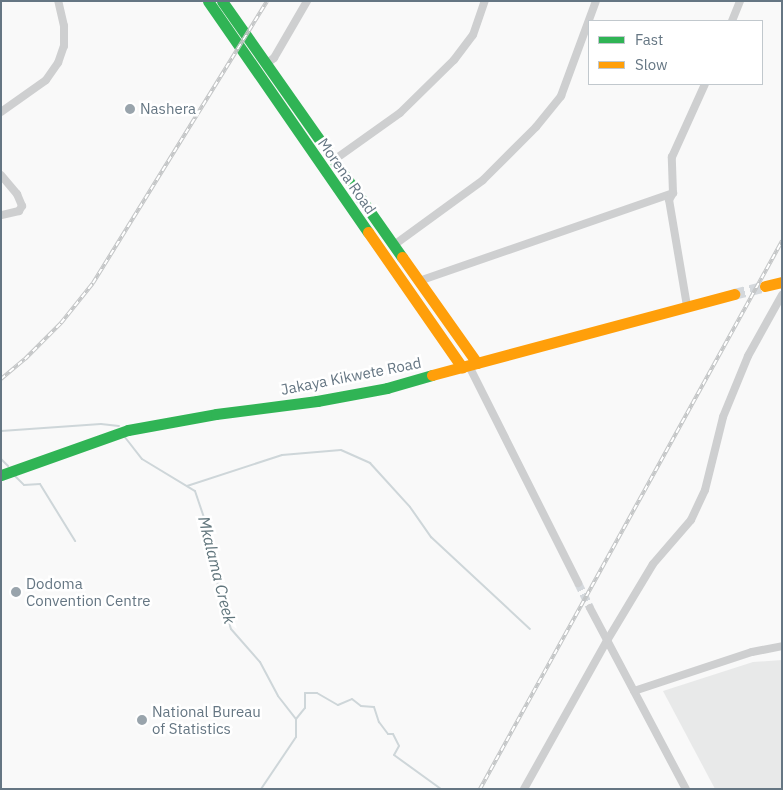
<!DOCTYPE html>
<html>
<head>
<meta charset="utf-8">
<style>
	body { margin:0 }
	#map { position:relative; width:783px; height:790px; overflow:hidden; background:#f9f9f9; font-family:"IBM Plex Sans",sans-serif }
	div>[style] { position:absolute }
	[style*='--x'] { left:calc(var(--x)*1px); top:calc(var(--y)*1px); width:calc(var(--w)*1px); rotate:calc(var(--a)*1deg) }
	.built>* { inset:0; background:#e8e9e9 }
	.stream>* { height:2px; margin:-1px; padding:0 1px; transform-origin:1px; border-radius:1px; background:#ced6d9 }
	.street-tunnel>* { height:8px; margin-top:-4px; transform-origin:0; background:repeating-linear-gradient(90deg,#d4d8dc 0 8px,transparent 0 12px) }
	.secondary-tunnel>* { height:11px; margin-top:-5.5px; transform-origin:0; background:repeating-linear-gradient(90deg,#d4d8dc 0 11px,transparent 0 16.5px) }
	.street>* { height:8px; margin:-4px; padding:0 4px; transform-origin:4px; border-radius:4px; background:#cecfd0 }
	.fast>* { height:11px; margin:-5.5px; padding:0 5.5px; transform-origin:5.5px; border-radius:5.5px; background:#30b455 }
	.slow>* { height:11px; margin:-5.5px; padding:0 5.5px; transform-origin:5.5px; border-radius:5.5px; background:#ff9f0a }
	.rail>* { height:4px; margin-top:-2px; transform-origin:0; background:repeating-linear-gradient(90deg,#fff 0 5.5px,#c3c5c6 0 11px); box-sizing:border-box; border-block:1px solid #c3c5c6 }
	.dots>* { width:14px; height:14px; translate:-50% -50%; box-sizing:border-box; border:2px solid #fff; border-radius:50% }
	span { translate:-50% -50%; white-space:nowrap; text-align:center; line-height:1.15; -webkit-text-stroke:5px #fff; paint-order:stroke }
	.poi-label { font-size:15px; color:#657683 }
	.left { translate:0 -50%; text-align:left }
	.street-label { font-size:15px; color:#657683 }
	.water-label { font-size:16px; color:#60757c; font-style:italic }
	.frame { position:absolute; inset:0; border:2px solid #657683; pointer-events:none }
	.legend { position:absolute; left:588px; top:20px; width:175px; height:65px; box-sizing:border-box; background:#fff; border:1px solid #c1c8cd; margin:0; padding:6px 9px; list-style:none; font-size:15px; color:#657683 }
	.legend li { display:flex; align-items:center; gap:10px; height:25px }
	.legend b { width:25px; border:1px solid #c1c8cd }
</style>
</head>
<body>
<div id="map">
	<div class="built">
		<div style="clip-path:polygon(782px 660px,782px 789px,715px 789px,663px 691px,753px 662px)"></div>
	</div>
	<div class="stream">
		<div style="--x:1;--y:431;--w:100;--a:-4"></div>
		<div style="--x:101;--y:424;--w:18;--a:6"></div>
		<div style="--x:124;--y:436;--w:29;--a:52"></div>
		<div style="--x:142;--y:459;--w:62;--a:31.1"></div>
		<div style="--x:195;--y:491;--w:59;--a:71.3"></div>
		<div style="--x:214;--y:547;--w:43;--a:84.7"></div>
		<div style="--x:218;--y:590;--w:41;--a:71.6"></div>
		<div style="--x:231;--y:629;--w:44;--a:48.7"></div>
		<div style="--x:260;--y:662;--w:38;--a:62"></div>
		<div style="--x:278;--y:696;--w:29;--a:52"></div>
		<div style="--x:296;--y:719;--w:18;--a:90"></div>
		<div style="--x:296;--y:737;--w:63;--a:123.9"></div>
		<div style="--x:1;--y:459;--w:10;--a:45"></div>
		<div style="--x:14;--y:475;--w:14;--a:45"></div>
		<div style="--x:24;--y:485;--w:16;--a:-4"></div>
		<div style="--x:40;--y:484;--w:67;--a:58.4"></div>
		<div style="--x:187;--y:486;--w:100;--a:-18.1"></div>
		<div style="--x:282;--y:455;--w:59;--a:-4.8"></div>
		<div style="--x:341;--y:450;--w:32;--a:24"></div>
		<div style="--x:370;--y:463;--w:59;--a:47.7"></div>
		<div style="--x:410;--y:507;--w:37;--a:55"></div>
		<div style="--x:431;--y:537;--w:135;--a:42.9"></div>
		<div style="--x:296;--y:719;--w:14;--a:-51"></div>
		<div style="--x:305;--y:708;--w:15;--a:-90"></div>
		<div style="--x:305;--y:693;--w:12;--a:0"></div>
		<div style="--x:317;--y:693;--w:24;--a:30"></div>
		<div style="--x:338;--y:705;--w:15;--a:-23"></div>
		<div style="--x:352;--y:699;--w:11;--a:38"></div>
		<div style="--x:361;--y:706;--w:13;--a:4"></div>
		<div style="--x:374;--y:707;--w:16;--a:72"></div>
		<div style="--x:379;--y:722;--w:15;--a:53"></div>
		<div style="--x:388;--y:734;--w:5;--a:0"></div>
		<div style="--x:393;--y:734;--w:13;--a:63"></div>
		<div style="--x:399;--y:746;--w:10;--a:119"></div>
		<div style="--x:394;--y:755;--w:58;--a:35.9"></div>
	</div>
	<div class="street-tunnel">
		<div style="--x:578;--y:583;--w:28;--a:64"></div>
	</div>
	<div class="secondary-tunnel">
		<div style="--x:734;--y:294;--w:32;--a:-14"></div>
	</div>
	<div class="street">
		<div style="--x:732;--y:21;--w:22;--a:-68"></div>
		<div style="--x:266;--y:64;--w:10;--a:-37"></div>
		<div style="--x:274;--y:58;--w:66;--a:-59.9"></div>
		<div style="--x:1;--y:112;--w:55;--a:-35.4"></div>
		<div style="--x:46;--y:80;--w:21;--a:-55"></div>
		<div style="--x:58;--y:63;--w:18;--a:-71"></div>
		<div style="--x:64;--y:46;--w:20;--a:-90"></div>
		<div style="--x:64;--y:26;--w:26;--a:-103"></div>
		<div style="--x:334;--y:160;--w:81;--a:-35.5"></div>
		<div style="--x:400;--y:113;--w:76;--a:-44.5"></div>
		<div style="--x:454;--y:60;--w:31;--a:-53"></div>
		<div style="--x:473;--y:35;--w:36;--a:-71"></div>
		<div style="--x:1;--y:175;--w:25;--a:50"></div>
		<div style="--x:17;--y:194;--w:13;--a:67"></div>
		<div style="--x:22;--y:206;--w:6;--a:121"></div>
		<div style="--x:19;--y:211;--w:18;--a:167"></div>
		<div style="--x:394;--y:245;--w:110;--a:-36.1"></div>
		<div style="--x:483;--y:180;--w:75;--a:-45"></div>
		<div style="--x:536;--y:127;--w:40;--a:-51"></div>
		<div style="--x:561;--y:96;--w:101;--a:-69.8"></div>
		<div style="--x:419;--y:281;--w:269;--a:-19.1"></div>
		<div style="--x:687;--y:306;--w:108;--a:-99.6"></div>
		<div style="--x:669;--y:200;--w:8;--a:-60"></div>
		<div style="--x:673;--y:193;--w:36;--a:-92"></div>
		<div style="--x:672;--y:157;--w:80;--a:-65.7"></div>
		<div style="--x:469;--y:366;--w:243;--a:63.3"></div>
		<div style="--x:590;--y:608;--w:205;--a:62.1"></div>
		<div style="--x:634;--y:691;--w:124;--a:-18.3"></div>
		<div style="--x:752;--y:652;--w:31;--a:-11"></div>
		<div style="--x:524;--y:789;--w:172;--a:-60.8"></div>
		<div style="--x:608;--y:639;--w:87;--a:-59"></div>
		<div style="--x:653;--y:564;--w:58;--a:-49.2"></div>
		<div style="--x:691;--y:520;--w:33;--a:-65"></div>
		<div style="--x:705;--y:490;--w:75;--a:-76.1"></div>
		<div style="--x:723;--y:417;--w:66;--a:-67.7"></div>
		<div style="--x:748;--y:356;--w:70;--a:-60.9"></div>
	</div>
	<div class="fast">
		<div style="--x:208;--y:1;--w:281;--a:55.3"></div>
		<div style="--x:222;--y:1;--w:313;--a:54.9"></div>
		<div style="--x:1;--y:475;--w:135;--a:-19.5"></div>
		<div style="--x:128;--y:430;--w:89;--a:-10.3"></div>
		<div style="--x:216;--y:414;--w:102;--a:-7.3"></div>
		<div style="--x:317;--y:401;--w:71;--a:-10.5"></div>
		<div style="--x:387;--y:388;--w:47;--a:-16.1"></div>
	</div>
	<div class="slow">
		<div style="--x:368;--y:232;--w:165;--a:55.2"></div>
		<div style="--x:402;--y:257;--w:130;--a:54.7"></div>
		<div style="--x:765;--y:286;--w:17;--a:-13"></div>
		<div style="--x:432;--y:375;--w:313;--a:-15"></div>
	</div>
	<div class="rail">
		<div style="--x:1;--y:379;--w:31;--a:-40"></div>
		<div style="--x:25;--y:359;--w:51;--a:-45"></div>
		<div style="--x:61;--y:323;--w:51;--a:-51.3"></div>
		<div style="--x:93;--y:283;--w:331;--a:-58.3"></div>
		<div style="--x:480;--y:789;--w:626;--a:-61.14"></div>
	</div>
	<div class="dots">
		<div style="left:130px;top:109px;background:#99a4ac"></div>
		<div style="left:16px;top:592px;background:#99a4ac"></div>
		<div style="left:142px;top:720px;background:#99a4ac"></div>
	</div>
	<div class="poi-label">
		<span class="left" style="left:140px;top:109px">Nashera</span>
		<span class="left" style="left:26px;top:592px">Dodoma<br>Convention Centre</span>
		<span class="left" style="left:152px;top:720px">National Bureau<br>of Statistics</span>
	</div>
	<div class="street-label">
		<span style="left:347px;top:176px;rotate:55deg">Morena Road</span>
		<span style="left:351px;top:376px;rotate:-11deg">Jakaya Kikwete Road</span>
	</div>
	<div class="water-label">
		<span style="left:217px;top:570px;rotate:76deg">Mkalama Creek</span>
	</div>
	<div class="frame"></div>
	<ul class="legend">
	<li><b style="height:6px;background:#30b455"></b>Fast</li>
	<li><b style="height:6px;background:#ff9f0a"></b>Slow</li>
	</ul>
</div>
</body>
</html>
